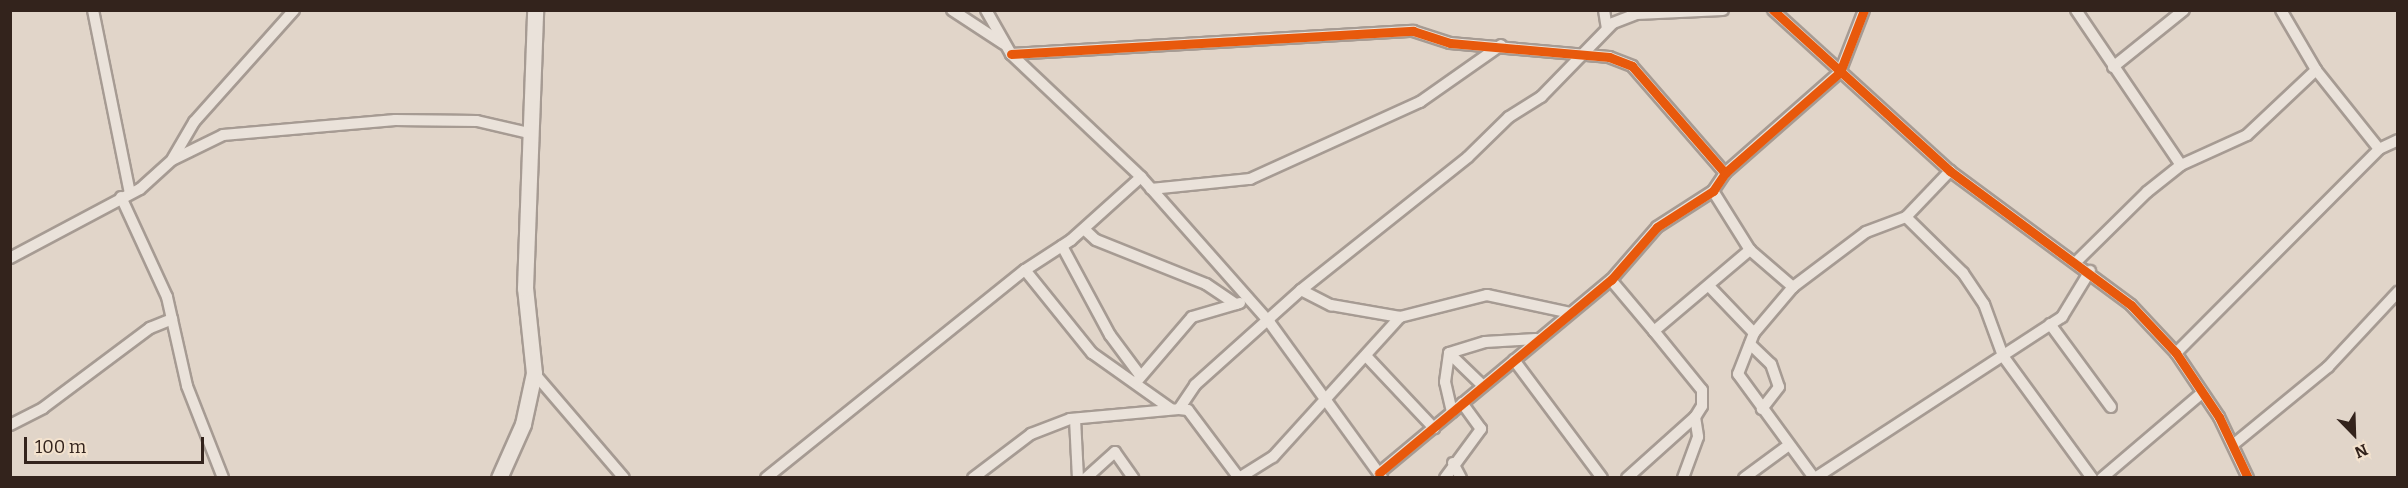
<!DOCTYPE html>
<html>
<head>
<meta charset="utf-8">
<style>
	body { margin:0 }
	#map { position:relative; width:2408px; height:488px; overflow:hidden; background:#e1d5c9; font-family:Bitter,serif }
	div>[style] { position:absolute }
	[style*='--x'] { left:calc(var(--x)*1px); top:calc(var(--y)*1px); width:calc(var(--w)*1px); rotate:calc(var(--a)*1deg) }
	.roads { filter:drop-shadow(2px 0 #a69b93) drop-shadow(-2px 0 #a69b93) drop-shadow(0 2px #a69b93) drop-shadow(0 -2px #a69b93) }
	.street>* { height:10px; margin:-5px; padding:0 5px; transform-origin:5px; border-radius:5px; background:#eae2da }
	.secondary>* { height:15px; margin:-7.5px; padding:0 7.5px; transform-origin:7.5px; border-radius:7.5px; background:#eae2da }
	.cycleway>* { height:9px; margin:-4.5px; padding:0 4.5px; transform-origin:4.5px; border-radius:4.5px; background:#e8590c }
	span { translate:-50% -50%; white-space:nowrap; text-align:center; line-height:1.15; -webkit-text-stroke:4.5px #f3e2ce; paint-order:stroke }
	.frame { position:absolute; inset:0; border:12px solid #33231c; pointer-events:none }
	.north { position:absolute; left:2324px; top:404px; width:60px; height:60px; -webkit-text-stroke:4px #f3e2ce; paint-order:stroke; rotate:157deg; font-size:16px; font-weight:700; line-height:24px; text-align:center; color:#33231c }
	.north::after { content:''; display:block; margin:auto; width:21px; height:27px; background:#33231c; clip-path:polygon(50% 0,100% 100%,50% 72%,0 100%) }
	.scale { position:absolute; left:24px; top:437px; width:180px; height:27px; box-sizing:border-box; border:3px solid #33231c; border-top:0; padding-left:8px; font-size:18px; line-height:21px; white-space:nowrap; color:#33231c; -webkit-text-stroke:4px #f3e2ce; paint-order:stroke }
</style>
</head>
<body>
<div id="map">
	<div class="roads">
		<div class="street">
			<div style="--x:93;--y:10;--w:187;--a:78.6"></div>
			<div style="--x:952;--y:10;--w:62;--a:33.2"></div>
			<div style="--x:986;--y:10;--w:51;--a:60.4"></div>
			<div style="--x:1011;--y:54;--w:179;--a:43.4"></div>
			<div style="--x:1141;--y:177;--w:195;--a:48.5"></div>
			<div style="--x:1270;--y:323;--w:191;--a:54.1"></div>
			<div style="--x:1604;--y:10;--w:18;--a:81"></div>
			<div style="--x:1773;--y:10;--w:239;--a:42.3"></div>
			<div style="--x:1950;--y:171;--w:225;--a:36.5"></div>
			<div style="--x:2131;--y:305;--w:66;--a:46.8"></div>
			<div style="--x:2176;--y:353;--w:77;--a:56.1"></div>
			<div style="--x:2219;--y:417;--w:68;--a:64.6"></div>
			<div style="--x:2076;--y:10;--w:187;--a:55.9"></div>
			<div style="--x:2281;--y:10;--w:69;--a:59.7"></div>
			<div style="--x:2316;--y:70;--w:101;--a:51.4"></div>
			<div style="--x:1011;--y:54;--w:403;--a:-3.3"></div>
			<div style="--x:1413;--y:31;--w:39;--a:18"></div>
			<div style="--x:1450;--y:43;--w:160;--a:5"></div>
			<div style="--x:1609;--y:57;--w:25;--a:21"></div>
			<div style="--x:1632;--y:66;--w:142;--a:49"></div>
			<div style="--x:2113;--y:67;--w:91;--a:-38.8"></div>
			<div style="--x:173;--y:158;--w:42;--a:-59.7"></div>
			<div style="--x:194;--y:122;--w:150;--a:-48.2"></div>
			<div style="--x:1151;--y:189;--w:100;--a:-5.8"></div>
			<div style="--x:1250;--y:179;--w:187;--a:-24.4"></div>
			<div style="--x:1420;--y:102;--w:99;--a:-35.1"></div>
			<div style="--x:1713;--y:191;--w:70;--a:57.9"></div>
			<div style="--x:1750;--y:250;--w:57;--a:40.7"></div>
			<div style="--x:1793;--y:287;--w:60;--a:130.3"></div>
			<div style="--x:1754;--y:333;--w:44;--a:111.3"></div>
			<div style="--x:1738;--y:374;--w:129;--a:53.8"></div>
			<div style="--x:121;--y:197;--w:110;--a:65.3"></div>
			<div style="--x:167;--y:297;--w:91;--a:77.3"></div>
			<div style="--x:187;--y:386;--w:99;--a:68.6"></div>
			<div style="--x:1906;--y:217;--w:80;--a:44.5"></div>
			<div style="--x:1963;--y:273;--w:37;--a:56"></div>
			<div style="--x:1984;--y:304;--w:55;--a:69.9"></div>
			<div style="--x:2003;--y:356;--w:151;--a:53.9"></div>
			<div style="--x:1084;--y:229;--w:16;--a:43"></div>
			<div style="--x:1096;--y:240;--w:118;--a:21.8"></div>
			<div style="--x:1206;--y:284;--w:36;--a:34"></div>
			<div style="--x:1062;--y:246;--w:101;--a:61.7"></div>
			<div style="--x:1110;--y:335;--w:49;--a:53.4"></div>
			<div style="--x:10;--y:258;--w:147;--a:-28"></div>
			<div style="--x:140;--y:189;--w:43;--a:-42.2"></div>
			<div style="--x:172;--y:160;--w:57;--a:-26.1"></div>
			<div style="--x:223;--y:135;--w:173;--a:-5"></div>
			<div style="--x:395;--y:120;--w:82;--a:0.7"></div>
			<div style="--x:477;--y:121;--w:57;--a:13.1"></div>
			<div style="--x:2077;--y:261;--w:98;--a:-44.6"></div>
			<div style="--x:2147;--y:192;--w:43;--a:-38.5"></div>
			<div style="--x:2181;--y:165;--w:72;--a:-24.4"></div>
			<div style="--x:2247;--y:135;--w:95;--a:-43.3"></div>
			<div style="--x:1025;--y:270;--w:107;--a:51.1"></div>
			<div style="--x:1092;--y:353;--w:97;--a:35.3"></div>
			<div style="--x:1611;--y:280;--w:67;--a:49.9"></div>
			<div style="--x:1654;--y:331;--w:126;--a:-40.2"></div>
			<div style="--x:1709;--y:286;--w:65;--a:46.2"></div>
			<div style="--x:1793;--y:287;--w:91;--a:-37"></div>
			<div style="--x:1866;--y:232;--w:43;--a:-20.6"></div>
			<div style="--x:1906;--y:217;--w:64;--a:-46.3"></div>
			<div style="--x:1301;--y:290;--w:213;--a:-38.5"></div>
			<div style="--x:1468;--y:157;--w:57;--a:-44.3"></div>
			<div style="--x:1509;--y:117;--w:38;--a:-32"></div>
			<div style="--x:1541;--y:97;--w:103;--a:-45.8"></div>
			<div style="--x:1613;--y:23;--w:25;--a:-21"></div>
			<div style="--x:1636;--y:14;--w:87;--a:-2.6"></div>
			<div style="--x:2050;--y:324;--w:103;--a:53.7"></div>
			<div style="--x:1654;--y:331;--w:76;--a:50.9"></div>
			<div style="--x:1702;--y:390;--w:16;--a:90"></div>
			<div style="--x:1702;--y:406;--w:13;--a:122"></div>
			<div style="--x:1750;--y:344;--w:29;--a:44"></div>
			<div style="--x:1771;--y:364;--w:24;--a:71"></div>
			<div style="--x:1779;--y:387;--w:28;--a:128"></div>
			<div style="--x:1449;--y:353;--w:47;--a:44.1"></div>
			<div style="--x:2176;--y:353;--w:288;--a:-45.1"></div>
			<div style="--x:2379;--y:149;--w:21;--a:-25"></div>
			<div style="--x:1367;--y:357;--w:98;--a:46.7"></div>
			<div style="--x:1514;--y:360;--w:147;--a:53.3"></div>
			<div style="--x:534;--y:373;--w:138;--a:49.4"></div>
			<div style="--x:1138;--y:380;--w:83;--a:-49.4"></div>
			<div style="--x:1192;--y:317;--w:50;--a:-16.3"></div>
			<div style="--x:1179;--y:409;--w:29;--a:-56"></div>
			<div style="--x:1195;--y:385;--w:142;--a:-41.9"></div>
			<div style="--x:1301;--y:290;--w:34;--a:27"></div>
			<div style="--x:1331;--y:305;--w:70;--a:9.9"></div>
			<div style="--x:1400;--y:317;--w:90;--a:-14.2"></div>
			<div style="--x:1487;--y:295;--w:85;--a:12.2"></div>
			<div style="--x:1452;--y:412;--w:31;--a:-103"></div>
			<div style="--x:1445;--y:382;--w:29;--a:-82"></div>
			<div style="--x:1449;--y:353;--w:38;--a:-17"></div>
			<div style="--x:1485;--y:342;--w:51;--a:-3.4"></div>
			<div style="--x:1075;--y:419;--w:59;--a:87.1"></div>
			<div style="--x:10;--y:425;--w:37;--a:-27"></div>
			<div style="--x:43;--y:408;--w:134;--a:-36.8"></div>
			<div style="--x:150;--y:328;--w:24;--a:-22"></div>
			<div style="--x:2234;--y:444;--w:122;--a:-39.3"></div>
			<div style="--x:2328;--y:367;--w:103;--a:-47"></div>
			<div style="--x:1453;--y:463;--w:17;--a:62"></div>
			<div style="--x:1379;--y:473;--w:302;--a:-39.8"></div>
			<div style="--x:1611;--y:280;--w:70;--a:-49"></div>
			<div style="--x:1657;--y:227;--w:67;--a:-32.7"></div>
			<div style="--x:1713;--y:191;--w:22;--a:-56"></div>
			<div style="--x:1725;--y:173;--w:153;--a:-41.3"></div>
			<div style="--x:1840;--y:72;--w:66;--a:-68.8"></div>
			<div style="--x:766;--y:478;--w:332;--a:-38.8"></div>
			<div style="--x:1025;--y:270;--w:55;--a:-33.1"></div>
			<div style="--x:1071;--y:240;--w:94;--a:-42"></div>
			<div style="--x:973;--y:478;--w:73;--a:-37.2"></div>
			<div style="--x:1031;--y:434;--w:42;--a:-21"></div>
			<div style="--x:1070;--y:419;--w:109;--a:-5.2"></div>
			<div style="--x:1179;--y:409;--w:9;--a:6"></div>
			<div style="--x:1188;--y:410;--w:85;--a:53.1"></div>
			<div style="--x:1086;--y:478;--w:39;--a:-42"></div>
			<div style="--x:1115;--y:452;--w:32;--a:55"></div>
			<div style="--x:1239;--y:478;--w:40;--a:-32"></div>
			<div style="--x:1273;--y:457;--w:189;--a:-47.8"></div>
			<div style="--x:1445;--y:478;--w:61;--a:-53.7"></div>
			<div style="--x:1481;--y:429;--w:32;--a:-126"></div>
			<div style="--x:1627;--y:478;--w:91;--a:-41.9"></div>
			<div style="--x:1695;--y:417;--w:20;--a:81"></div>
			<div style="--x:1698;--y:437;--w:44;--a:110.1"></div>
			<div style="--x:1744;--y:478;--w:56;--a:-36.3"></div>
			<div style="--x:1815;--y:478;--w:295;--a:-33.1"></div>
			<div style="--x:2062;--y:317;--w:54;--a:-58.7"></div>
			<div style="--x:2102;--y:478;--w:131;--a:-40.4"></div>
		</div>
		<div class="secondary">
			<div style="--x:499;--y:478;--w:59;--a:-66"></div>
			<div style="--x:523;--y:424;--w:52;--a:-77.8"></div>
			<div style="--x:534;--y:373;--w:85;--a:-96"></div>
			<div style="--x:525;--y:288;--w:278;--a:-87.9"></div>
		</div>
	</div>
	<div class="cycleway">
		<div style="--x:1773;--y:10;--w:239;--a:42.3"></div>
		<div style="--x:1950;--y:171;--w:225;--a:36.5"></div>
		<div style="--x:2131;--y:305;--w:66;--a:46.8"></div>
		<div style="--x:2176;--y:353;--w:77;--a:56.1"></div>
		<div style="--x:2219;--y:417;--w:68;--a:64.6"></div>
		<div style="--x:1011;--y:54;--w:403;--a:-3.3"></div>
		<div style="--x:1413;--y:31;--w:39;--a:18"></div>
		<div style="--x:1450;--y:43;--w:160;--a:5"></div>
		<div style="--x:1609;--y:57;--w:25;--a:21"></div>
		<div style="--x:1632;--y:66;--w:142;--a:49"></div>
		<div style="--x:1379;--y:473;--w:302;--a:-39.8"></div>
		<div style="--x:1611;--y:280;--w:70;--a:-49"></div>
		<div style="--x:1657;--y:227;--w:67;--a:-32.7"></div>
		<div style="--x:1713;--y:191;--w:22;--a:-56"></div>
		<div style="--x:1725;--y:173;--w:153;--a:-41.3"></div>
		<div style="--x:1840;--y:72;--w:66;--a:-68.8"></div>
	</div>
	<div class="frame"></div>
	<div class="north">N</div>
	<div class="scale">100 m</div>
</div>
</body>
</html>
